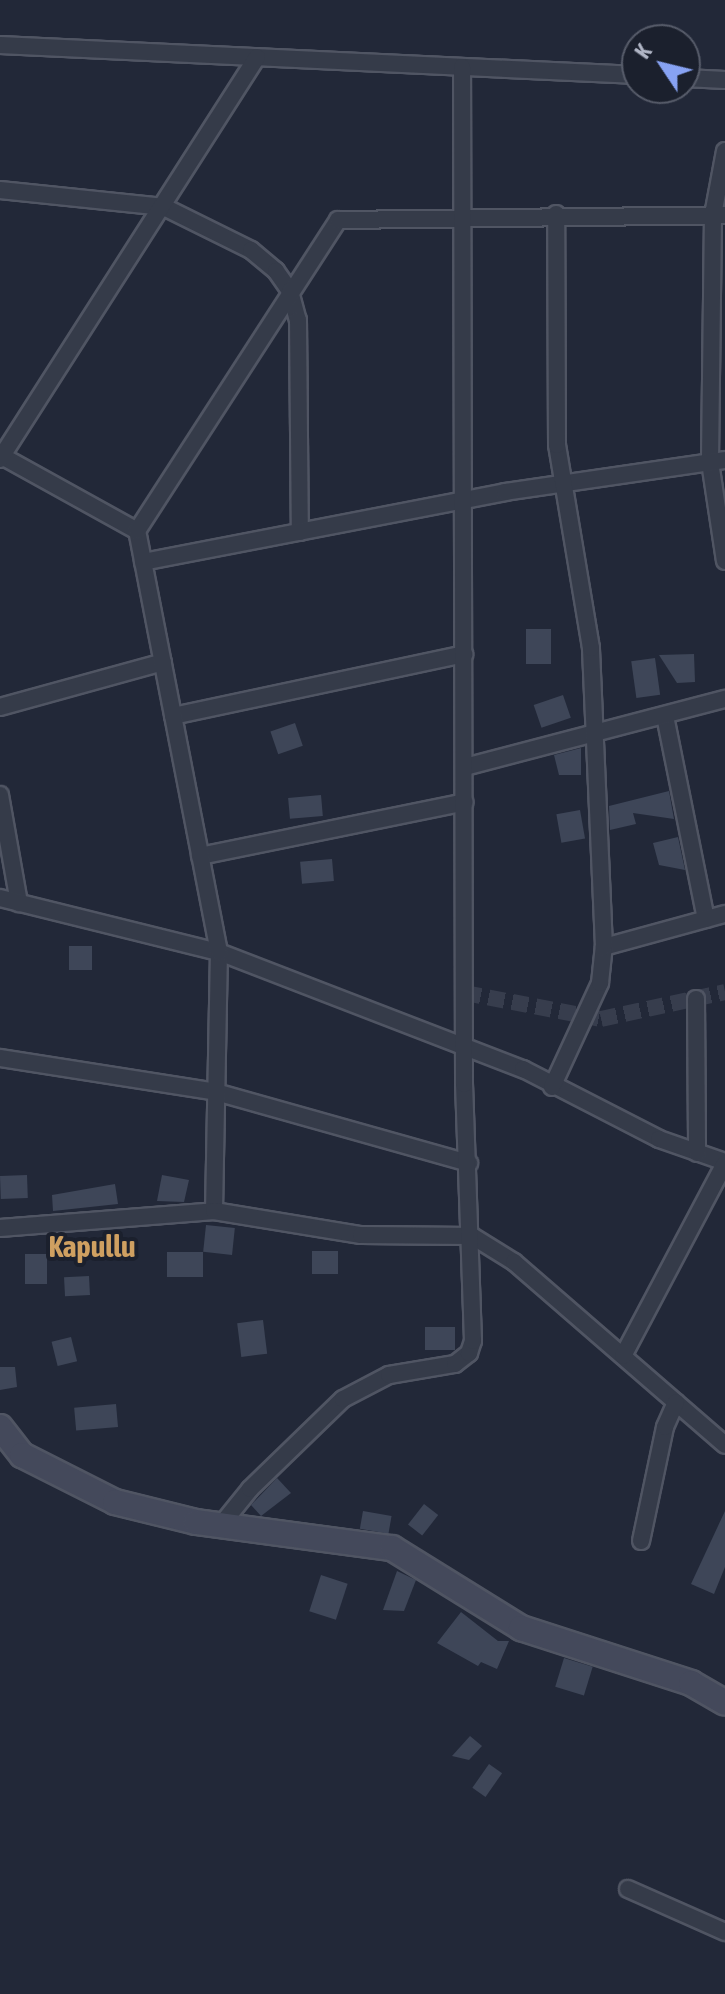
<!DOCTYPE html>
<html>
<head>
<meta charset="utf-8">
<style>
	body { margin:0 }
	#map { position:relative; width:725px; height:1994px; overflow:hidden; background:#222838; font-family:"Asap Condensed",sans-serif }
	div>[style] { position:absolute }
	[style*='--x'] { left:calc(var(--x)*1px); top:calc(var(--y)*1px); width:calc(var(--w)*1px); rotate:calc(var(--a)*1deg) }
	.building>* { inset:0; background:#3e4658; transform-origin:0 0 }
	.street-tunnel>* { height:16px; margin-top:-8px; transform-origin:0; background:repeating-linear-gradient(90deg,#373d4d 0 16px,transparent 0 24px) }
	.roads { filter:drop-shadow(2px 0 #505563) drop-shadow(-2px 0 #505563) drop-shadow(0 2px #505563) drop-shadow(0 -2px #505563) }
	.street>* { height:16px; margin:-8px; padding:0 8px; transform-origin:8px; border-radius:8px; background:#353b49 }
	.secondary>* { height:24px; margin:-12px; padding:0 12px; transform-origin:12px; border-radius:12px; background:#44495b }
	span { translate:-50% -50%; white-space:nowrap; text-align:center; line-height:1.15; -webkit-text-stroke:8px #1b202d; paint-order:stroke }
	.district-label { font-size:30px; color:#cfa061; font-weight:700 }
	.north { position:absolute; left:621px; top:24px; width:80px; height:80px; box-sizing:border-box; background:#1b202d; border:2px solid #575c6a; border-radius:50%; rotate:305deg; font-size:22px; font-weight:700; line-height:32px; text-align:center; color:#b0b5c5 }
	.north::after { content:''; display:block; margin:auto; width:28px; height:36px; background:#87a2f3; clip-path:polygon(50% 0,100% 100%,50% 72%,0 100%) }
</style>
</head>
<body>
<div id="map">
	<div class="building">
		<div style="left:526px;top:629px;width:25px;height:35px"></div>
		<div style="clip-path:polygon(694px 654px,695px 682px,677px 683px,659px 655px)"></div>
		<div style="left:655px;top:658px;width:37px;height:24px;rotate:82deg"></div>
		<div style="left:563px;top:695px;width:24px;height:31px;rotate:71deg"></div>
		<div style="left:295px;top:723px;width:24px;height:26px;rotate:71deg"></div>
		<div style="clip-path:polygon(581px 748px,581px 775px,559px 775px,554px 755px)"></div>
		<div style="clip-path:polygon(669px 791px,674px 819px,633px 813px,636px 824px,610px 830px,609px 806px)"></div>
		<div style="left:321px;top:795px;width:21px;height:33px;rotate:85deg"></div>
		<div style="left:580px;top:810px;width:29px;height:24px;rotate:80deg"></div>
		<div style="clip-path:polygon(678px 837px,685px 870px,659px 865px,653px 843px)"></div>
		<div style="left:332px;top:859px;width:22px;height:32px;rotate:85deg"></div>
		<div style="left:69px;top:946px;width:23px;height:24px"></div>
		<div style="left:27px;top:1175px;width:23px;height:27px;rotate:88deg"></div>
		<div style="clip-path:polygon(162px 1175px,189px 1180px,184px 1202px,157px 1201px)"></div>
		<div style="clip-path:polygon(115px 1184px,118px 1204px,53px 1211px,52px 1195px)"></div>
		<div style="left:206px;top:1225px;width:29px;height:27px;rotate:6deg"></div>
		<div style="left:312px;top:1251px;width:26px;height:23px"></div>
		<div style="left:167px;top:1252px;width:36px;height:25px"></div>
		<div style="left:47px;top:1254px;width:30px;height:22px;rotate:90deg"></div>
		<div style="left:89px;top:1276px;width:19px;height:25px;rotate:87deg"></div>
		<div style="left:263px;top:1320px;width:34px;height:26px;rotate:83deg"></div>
		<div style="left:425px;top:1327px;width:30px;height:23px"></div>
		<div style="left:71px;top:1337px;width:25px;height:20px;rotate:76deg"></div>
		<div style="clip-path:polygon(0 1367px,15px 1367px,17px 1387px,0 1390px)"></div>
		<div style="left:116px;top:1404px;width:23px;height:42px;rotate:85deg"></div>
		<div style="clip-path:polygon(277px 1478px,291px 1493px,261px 1516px,251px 1505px)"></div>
		<div style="left:424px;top:1504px;width:18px;height:26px;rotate:38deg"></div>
		<div style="left:363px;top:1511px;width:29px;height:18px;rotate:10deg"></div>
		<div style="clip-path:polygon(725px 1511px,725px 1567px,714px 1594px,691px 1584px)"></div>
		<div style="clip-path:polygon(397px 1571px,416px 1580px,404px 1611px,383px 1610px)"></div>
		<div style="left:321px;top:1575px;width:28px;height:38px;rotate:18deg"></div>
		<div style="clip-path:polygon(461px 1612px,498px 1641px,509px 1641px,497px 1669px,481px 1662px,478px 1666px,437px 1643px)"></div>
		<div style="left:564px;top:1658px;width:30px;height:30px;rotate:17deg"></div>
		<div style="clip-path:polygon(470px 1736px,482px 1746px,469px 1760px,452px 1756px)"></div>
		<div style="left:489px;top:1764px;width:16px;height:29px;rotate:35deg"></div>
	</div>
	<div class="street-tunnel">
		<div style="--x:465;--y:993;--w:138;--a:10.8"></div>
		<div style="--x:601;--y:1019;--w:127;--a:-12.3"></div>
	</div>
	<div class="roads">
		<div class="street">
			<div style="--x:0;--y:45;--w:638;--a:2.7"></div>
			<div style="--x:685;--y:78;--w:40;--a:2.9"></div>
			<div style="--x:725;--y:151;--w:65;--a:100.6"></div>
			<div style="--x:713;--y:215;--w:247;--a:90.7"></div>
			<div style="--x:710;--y:462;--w:100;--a:81.4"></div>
			<div style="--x:0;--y:190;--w:165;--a:5.9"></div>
			<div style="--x:164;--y:207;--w:97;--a:26.3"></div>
			<div style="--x:251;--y:250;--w:33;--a:40"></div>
			<div style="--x:276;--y:271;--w:24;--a:55"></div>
			<div style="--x:290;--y:291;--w:30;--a:75"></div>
			<div style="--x:298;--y:320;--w:212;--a:89.5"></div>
			<div style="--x:0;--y:455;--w:157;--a:29"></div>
			<div style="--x:0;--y:459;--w:477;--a:-57.4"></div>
			<div style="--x:143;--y:562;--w:369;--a:-10.9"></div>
			<div style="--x:505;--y:492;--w:222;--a:-8.3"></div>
			<div style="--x:0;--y:707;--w:169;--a:-15.4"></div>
			<div style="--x:173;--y:716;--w:298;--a:-12"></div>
			<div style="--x:665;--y:716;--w:207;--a:78.6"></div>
			<div style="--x:465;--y:767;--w:269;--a:-14.7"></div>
			<div style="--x:0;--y:795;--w:110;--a:80"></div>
			<div style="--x:200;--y:856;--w:270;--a:-11.5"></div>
			<div style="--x:0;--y:898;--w:226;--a:13.9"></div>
			<div style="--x:219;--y:952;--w:326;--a:21.1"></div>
			<div style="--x:523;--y:1069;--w:153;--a:27.2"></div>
			<div style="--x:659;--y:1139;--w:70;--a:19.2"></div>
			<div style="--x:604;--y:947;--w:125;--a:-15.3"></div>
			<div style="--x:696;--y:999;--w:154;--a:89.6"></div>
			<div style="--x:0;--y:1058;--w:219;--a:8.9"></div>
			<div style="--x:216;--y:1092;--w:263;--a:15.7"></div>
			<div style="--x:552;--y:1087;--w:115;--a:-65.2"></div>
			<div style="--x:600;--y:983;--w:36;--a:-84"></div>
			<div style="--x:604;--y:947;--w:299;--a:-92.5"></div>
			<div style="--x:591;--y:648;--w:206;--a:-99.5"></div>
			<div style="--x:557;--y:445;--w:231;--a:-90.2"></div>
			<div style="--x:214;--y:1211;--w:259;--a:-88.9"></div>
			<div style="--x:219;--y:952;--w:429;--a:-101"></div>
			<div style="--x:137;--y:531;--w:370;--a:-57.1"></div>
			<div style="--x:338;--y:220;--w:387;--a:-0.7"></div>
			<div style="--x:0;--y:1228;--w:215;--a:-4.5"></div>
			<div style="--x:214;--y:1211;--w:149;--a:9.3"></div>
			<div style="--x:361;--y:1235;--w:111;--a:0.5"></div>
			<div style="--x:472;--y:1236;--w:49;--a:31.8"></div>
			<div style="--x:514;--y:1262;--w:279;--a:40.9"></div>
			<div style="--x:623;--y:1356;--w:218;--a:-62.1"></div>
			<div style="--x:221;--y:1525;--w:46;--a:-51.1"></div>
			<div style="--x:250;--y:1489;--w:129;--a:-44.1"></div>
			<div style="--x:343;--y:1399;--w:52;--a:-27.6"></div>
			<div style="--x:389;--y:1375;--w:67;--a:-9.5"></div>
			<div style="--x:455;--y:1364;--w:18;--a:-38"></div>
			<div style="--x:469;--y:1353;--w:13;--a:-72"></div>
			<div style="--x:473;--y:1341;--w:257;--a:-92"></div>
			<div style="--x:464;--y:1084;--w:1017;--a:-90.11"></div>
			<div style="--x:641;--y:1541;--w:116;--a:-78.1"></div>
			<div style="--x:665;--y:1427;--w:27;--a:-66"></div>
			<div style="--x:628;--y:1889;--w:106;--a:23.9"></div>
		</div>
		<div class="secondary">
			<div style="--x:0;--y:1427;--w:36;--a:52"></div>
			<div style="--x:22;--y:1455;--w:104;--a:26.8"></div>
			<div style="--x:115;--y:1502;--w:83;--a:13.9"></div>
			<div style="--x:196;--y:1522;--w:198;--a:7.6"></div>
			<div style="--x:392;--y:1548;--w:152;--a:31.8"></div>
			<div style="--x:521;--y:1628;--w:179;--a:17.9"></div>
			<div style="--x:691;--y:1683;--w:39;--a:30"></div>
		</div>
	</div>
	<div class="district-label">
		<span style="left:92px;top:1246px">Kapullu</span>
	</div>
	<div class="north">K</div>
</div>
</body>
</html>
